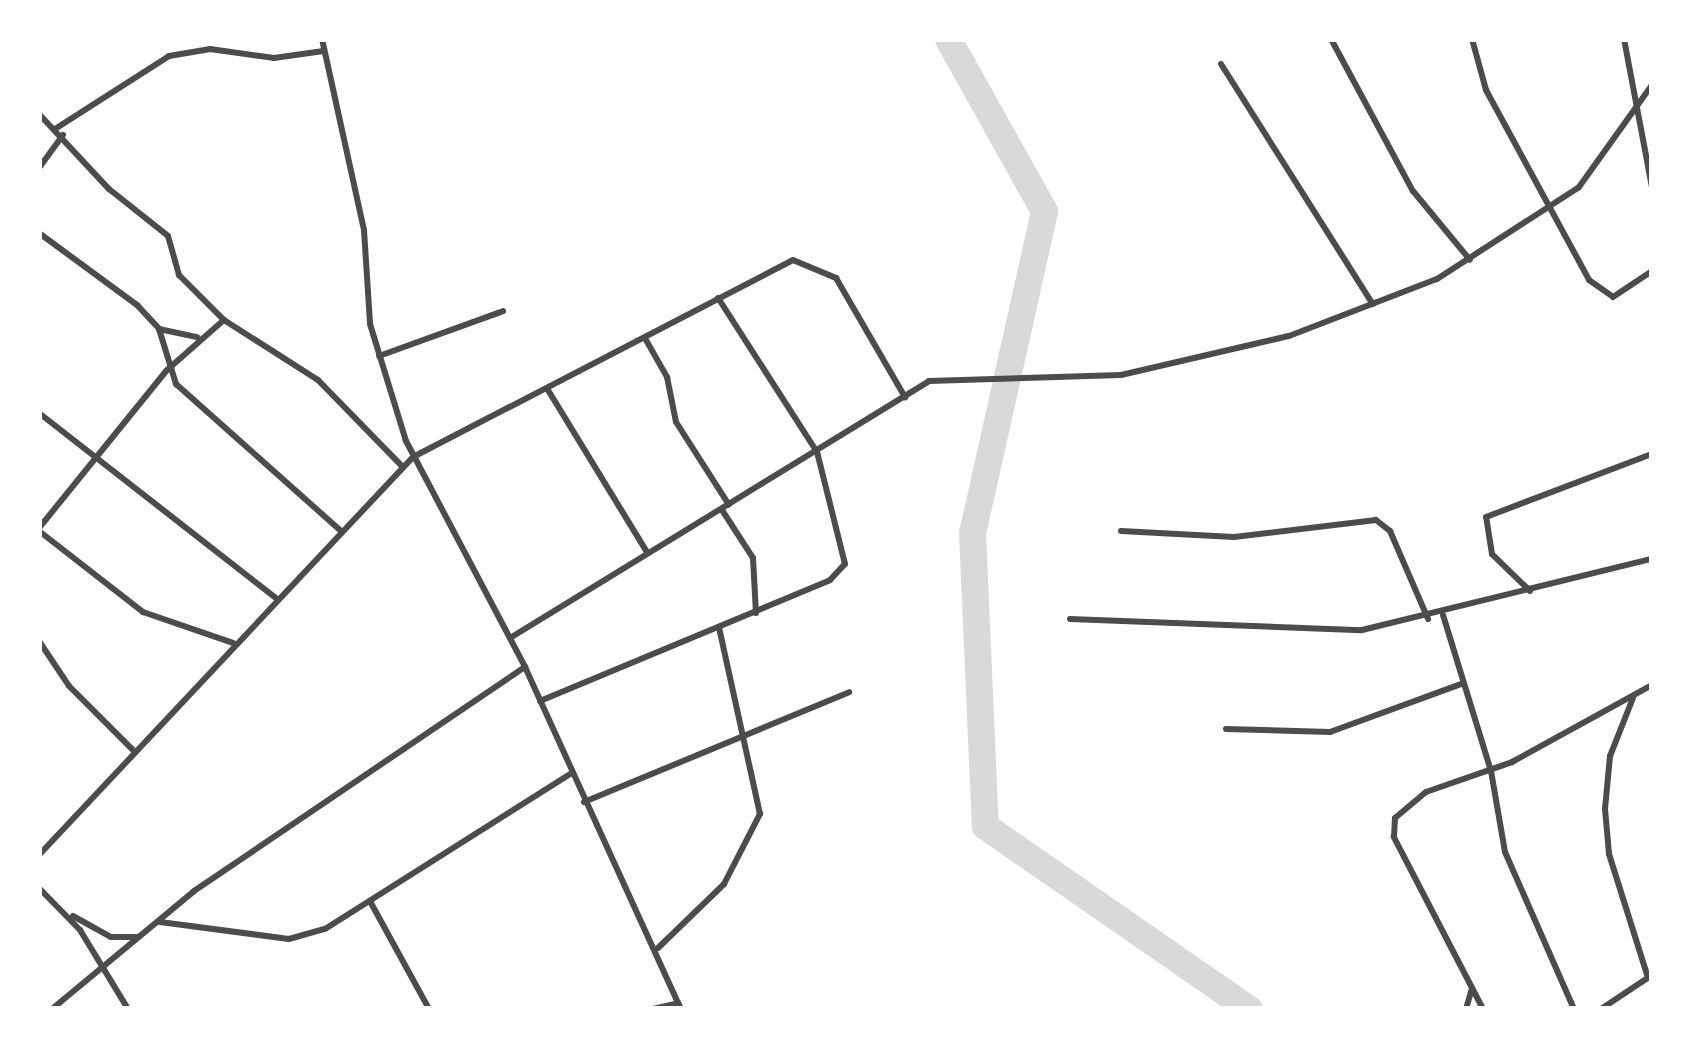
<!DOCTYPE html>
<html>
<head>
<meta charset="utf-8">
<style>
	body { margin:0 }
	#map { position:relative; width:1691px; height:1048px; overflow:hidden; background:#fff; font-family:Inter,sans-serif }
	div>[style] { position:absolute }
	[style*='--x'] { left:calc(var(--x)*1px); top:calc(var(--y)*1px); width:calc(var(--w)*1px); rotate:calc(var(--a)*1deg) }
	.river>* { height:27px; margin:-13.5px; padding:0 13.5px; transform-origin:13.5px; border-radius:13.5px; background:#d9d9d9 }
	.minor>* { height:6px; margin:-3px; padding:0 3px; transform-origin:3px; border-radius:3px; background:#4c4c4c }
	span { translate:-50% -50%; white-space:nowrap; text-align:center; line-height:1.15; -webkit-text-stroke:9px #fff; paint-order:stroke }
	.frame { position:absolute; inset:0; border:42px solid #fff; pointer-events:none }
</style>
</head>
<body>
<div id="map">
	<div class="river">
		<div style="--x:948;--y:39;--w:197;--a:60.8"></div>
		<div style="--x:1044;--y:211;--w:329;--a:102.6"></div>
		<div style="--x:972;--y:532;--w:294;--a:87.5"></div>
		<div style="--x:985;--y:826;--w:321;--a:34.7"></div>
	</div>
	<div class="minor">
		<div style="--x:322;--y:39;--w:196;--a:77.6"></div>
		<div style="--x:364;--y:230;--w:94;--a:86.3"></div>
		<div style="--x:370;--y:324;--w:122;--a:72.9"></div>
		<div style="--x:406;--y:441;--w:255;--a:62.2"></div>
		<div style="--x:525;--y:667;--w:376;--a:65.5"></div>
		<div style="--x:1331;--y:39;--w:173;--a:61.7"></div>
		<div style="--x:1413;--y:191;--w:89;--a:50.4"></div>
		<div style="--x:1472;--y:39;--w:53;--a:74.6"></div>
		<div style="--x:1486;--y:90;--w:216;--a:61.5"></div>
		<div style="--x:1589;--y:280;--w:29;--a:35"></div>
		<div style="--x:1613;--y:297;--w:47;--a:-33.7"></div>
		<div style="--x:1624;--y:39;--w:151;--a:79.3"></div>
		<div style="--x:1221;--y:64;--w:284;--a:57.7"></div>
		<div style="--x:39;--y:114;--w:103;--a:47"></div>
		<div style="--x:109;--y:189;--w:75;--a:38.5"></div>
		<div style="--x:168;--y:236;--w:41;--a:74.2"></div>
		<div style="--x:179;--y:275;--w:64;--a:45"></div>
		<div style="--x:224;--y:320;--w:112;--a:32.6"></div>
		<div style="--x:318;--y:380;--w:122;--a:45.7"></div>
		<div style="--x:55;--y:129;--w:135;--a:-32.6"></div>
		<div style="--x:169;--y:56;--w:42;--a:-9.7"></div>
		<div style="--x:210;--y:49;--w:65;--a:8"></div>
		<div style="--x:274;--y:58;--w:50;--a:-8"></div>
		<div style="--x:39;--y:168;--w:41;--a:-54"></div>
		<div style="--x:39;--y:233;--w:122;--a:36.3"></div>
		<div style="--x:137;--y:305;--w:33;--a:47"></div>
		<div style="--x:159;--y:329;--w:58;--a:72.8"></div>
		<div style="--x:176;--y:384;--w:221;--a:41.7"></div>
		<div style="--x:159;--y:329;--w:39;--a:12"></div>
		<div style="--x:646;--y:340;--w:43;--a:60.4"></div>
		<div style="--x:667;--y:377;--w:46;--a:78.7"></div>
		<div style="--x:676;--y:422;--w:98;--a:57.4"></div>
		<div style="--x:379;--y:356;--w:132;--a:-19.9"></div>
		<div style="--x:548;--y:390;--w:190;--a:58.6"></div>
		<div style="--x:39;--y:413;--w:302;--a:38"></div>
		<div style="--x:722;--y:510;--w:57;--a:57.1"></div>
		<div style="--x:753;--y:558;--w:55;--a:86.9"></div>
		<div style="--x:39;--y:528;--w:203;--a:-51"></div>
		<div style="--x:167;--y:370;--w:76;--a:-41.3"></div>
		<div style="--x:39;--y:531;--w:132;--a:37.9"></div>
		<div style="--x:143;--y:612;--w:95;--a:19"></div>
		<div style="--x:1121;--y:531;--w:113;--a:3"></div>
		<div style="--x:1234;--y:537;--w:143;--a:-6.8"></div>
		<div style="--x:1376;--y:520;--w:18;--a:38"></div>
		<div style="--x:1390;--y:531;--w:96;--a:66.6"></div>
		<div style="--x:1530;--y:591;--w:53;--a:-135.8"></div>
		<div style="--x:1492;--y:554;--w:37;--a:-99"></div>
		<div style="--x:1486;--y:517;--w:178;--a:-20.8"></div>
		<div style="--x:1443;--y:615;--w:163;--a:72.9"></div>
		<div style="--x:1491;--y:771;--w:82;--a:80.2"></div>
		<div style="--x:1505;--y:852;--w:171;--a:66.3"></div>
		<div style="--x:1070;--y:619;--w:292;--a:2.2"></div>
		<div style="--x:1362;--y:630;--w:299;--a:-13.8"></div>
		<div style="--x:510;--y:638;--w:492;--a:-31.5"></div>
		<div style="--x:929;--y:381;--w:192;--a:-1.8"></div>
		<div style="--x:1121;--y:375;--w:172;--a:-13.1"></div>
		<div style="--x:1289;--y:336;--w:159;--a:-21.1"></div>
		<div style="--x:1437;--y:279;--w:169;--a:-32.9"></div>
		<div style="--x:1579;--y:187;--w:125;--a:-54.4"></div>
		<div style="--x:39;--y:641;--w:54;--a:56.3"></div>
		<div style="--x:69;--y:686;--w:91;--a:45"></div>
		<div style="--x:1633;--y:698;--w:62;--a:111.6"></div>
		<div style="--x:1610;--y:756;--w:53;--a:95.4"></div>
		<div style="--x:1605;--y:809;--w:45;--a:84.9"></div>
		<div style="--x:1609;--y:854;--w:130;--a:72.5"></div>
		<div style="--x:540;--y:701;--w:314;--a:-22.6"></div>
		<div style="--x:830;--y:580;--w:22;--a:-47"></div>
		<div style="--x:845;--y:564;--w:115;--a:-104"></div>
		<div style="--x:817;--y:452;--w:183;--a:-122.7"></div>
		<div style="--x:1226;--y:729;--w:104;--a:1.7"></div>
		<div style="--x:1330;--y:732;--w:140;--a:-20.1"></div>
		<div style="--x:584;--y:802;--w:287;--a:-22.5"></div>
		<div style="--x:39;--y:855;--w:546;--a:-46.78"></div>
		<div style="--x:413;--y:457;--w:428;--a:-27.4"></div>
		<div style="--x:793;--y:260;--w:47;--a:22.7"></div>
		<div style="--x:836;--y:278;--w:138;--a:59.9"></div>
		<div style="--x:39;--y:888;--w:59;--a:45.7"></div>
		<div style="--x:80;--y:930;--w:92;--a:58.7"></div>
		<div style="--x:371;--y:903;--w:121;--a:61.3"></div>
		<div style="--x:73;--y:916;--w:43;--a:28.9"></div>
		<div style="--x:111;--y:937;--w:27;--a:0"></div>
		<div style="--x:160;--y:922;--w:130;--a:7.5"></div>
		<div style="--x:289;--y:939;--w:37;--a:-16"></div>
		<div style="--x:325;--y:929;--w:290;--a:-32.3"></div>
		<div style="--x:658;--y:948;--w:92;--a:-44.1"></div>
		<div style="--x:724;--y:884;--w:79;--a:-62.8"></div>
		<div style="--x:760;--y:814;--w:190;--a:-102.4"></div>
		<div style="--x:52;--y:1009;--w:185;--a:-39.7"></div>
		<div style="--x:194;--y:891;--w:400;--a:-34.1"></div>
		<div style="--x:653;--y:1009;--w:26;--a:-13"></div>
		<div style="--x:1466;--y:1009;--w:19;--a:-74"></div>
		<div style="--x:1483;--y:1009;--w:194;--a:-117.4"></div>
		<div style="--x:1394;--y:837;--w:19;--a:-87"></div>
		<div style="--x:1395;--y:818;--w:40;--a:-40"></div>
		<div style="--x:1426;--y:792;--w:91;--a:-19.2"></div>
		<div style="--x:1512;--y:762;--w:160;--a:-28.8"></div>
		<div style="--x:1601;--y:1009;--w:61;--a:-33.7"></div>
	</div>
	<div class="frame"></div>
</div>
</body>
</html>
